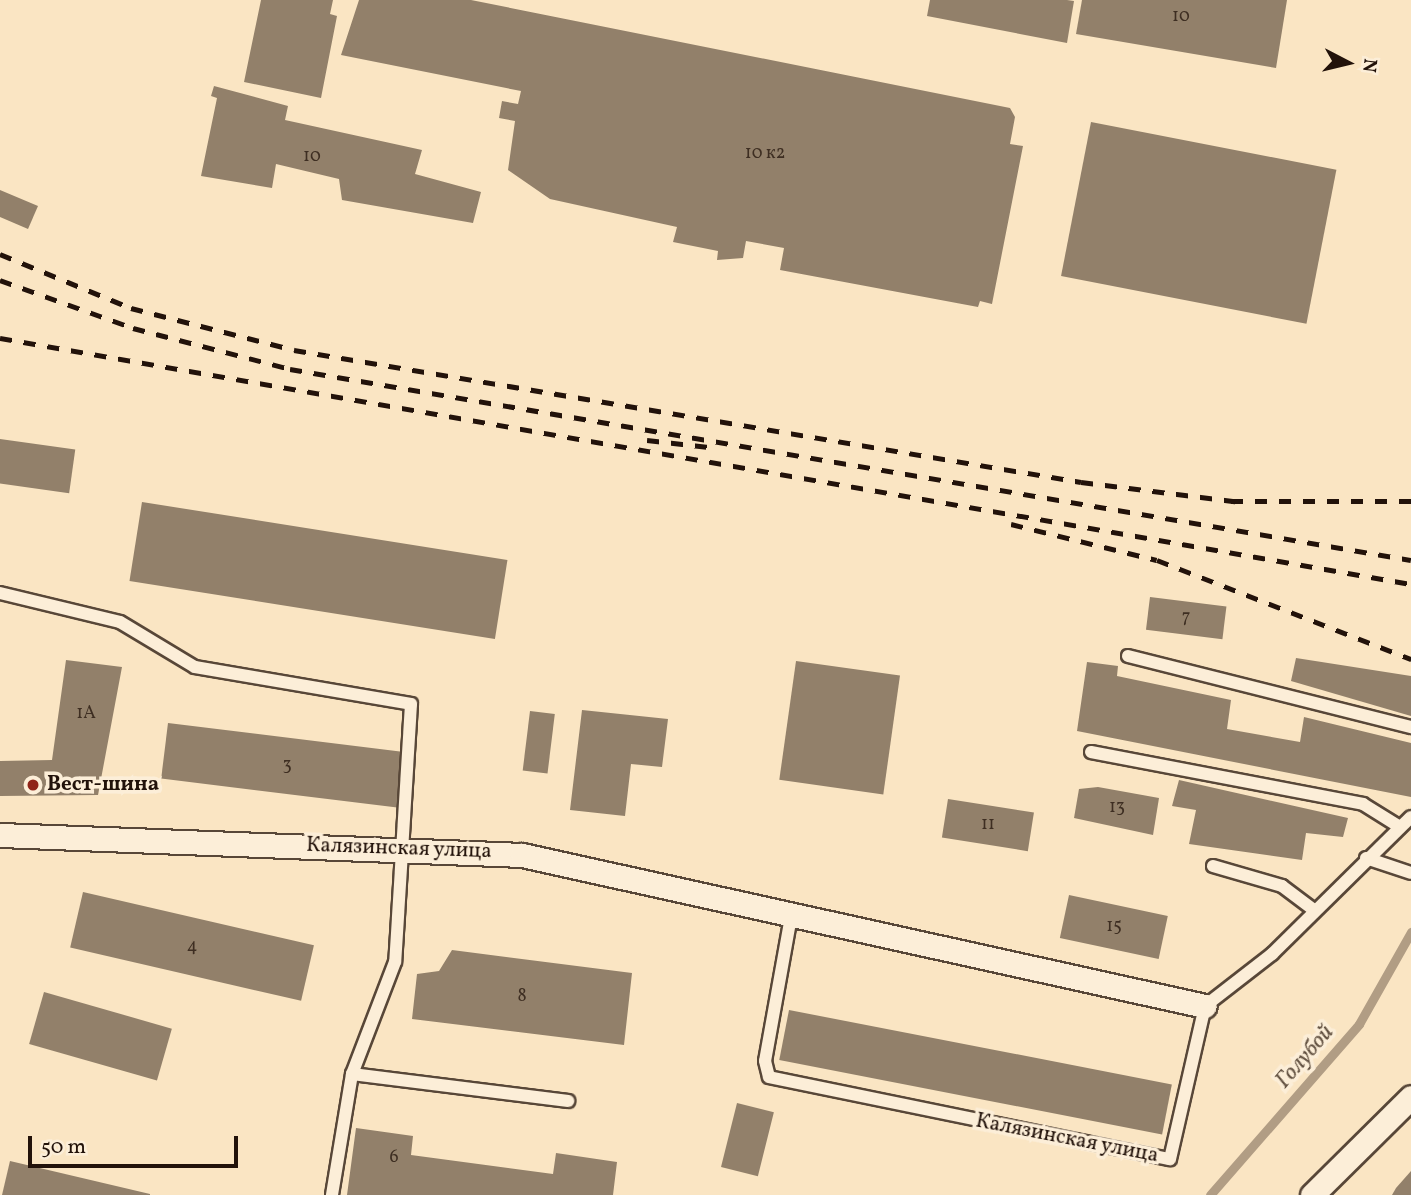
<!DOCTYPE html>
<html>
<head>
<meta charset="utf-8">
<style>
	body { margin:0 }
	#map { position:relative; width:1411px; height:1195px; overflow:hidden; background:#fae5c3; font-family:Vollkorn,serif }
	div>[style] { position:absolute }
	[style*='--x'] { left:calc(var(--x)*1px); top:calc(var(--y)*1px); width:calc(var(--w)*1px); rotate:calc(var(--a)*1deg) }
	.stream>* { height:9px; margin:-4.5px; padding:0 4.5px; transform-origin:4.5px; border-radius:4.5px; background:#b19d84 }
	.building>* { inset:0; background:#92806a; transform-origin:0 0 }
	.roads { filter:drop-shadow(2px 0 #584738) drop-shadow(-2px 0 #584738) drop-shadow(0 2px #584738) drop-shadow(0 -2px #584738) }
	.service>* { height:12px; margin:-6px; padding:0 6px; transform-origin:6px; border-radius:6px; background:#fceed8 }
	.minor>* { height:23px; margin:-11.5px; padding:0 11.5px; transform-origin:11.5px; border-radius:11.5px; background:#fceed8 }
	.rail>* { height:5px; margin-top:-2.5px; transform-origin:0; background:repeating-linear-gradient(90deg,#22120a 0 12px,transparent 0 24px) }
	.dots>* { width:19px; height:19px; translate:-50% -50%; box-sizing:border-box; border:4px solid #fceed8; border-radius:50% }
	span { translate:-50% -50%; white-space:nowrap; text-align:center; line-height:1.15; -webkit-text-stroke:7px #fceed8; paint-order:stroke }
	.number-label { font-size:18px; color:#3e2e22 }
	.number-label span { -webkit-text-stroke-width:0 }
	.poi-label { font-size:21px; color:#22120a; font-weight:700 }
	.left { translate:0 -50%; text-align:left }
	.street-label { font-size:21px; color:#22120a }
	.water-label { font-size:23px; color:#625141; font-style:italic }
	.north { position:absolute; left:1313px; top:28px; width:70px; height:70px; -webkit-text-stroke:5px #fceed8; paint-order:stroke; rotate:97deg; font-size:19px; font-weight:700; line-height:28px; text-align:center; color:#22120a }
	.north::after { content:''; display:block; margin:auto; width:24px; height:32px; background:#22120a; clip-path:polygon(50% 0,100% 100%,50% 72%,0 100%) }
	.scale { position:absolute; left:28px; top:1136px; width:210px; height:32px; box-sizing:border-box; border:4px solid #22120a; border-top:0; padding-left:9px; font-size:21px; line-height:24px; white-space:nowrap; color:#22120a; -webkit-text-stroke:5px #fceed8; paint-order:stroke }
</style>
</head>
<body>
<div id="map">
	<div class="stream">
		<div style="--x:1210;--y:1195;--w:227;--a:-48.9"></div>
		<div style="--x:1359;--y:1024;--w:106;--a:-60.5"></div>
	</div>
	<div class="building">
		<div style="clip-path:polygon(261px 0,333px 0,330px 14px,337px 16px,321px 98px,244px 82px)"></div>
		<div style="clip-path:polygon(359px 0,471px 0,1010px 108px,1015px 117px,1010px 144px,1023px 146px,992px 304px,980px 301px,978px 307px,780px 270px,784px 248px,746px 241px,743px 258px,717px 260px,718px 251px,673px 242px,677px 227px,550px 199px,508px 170px,515px 121px,499px 118px,502px 101px,518px 104px,521px 91px,341px 55px)"></div>
		<div style="clip-path:polygon(930px 0,1067px 0,1074px 1px,1067px 43px,927px 16px)"></div>
		<div style="clip-path:polygon(1082px 0,1287px 0,1276px 68px,1076px 34px)"></div>
		<div style="clip-path:polygon(214px 86px,288px 106px,285px 120px,422px 150px,415px 174px,481px 192px,473px 223px,342px 200px,339px 179px,276px 164px,272px 188px,201px 176px,217px 98px,211px 96px)"></div>
		<div style="left:1091px;top:122px;width:250px;height:157px;rotate:11deg"></div>
		<div style="clip-path:polygon(0 190px,38px 206px,28px 229px,0 217px)"></div>
		<div style="left:0;top:439px;width:76px;height:44px;rotate:8deg"></div>
		<div style="left:142px;top:502px;width:370px;height:80px;rotate:9deg"></div>
		<div style="left:1150px;top:597px;width:77px;height:33px;rotate:7deg"></div>
		<div style="clip-path:polygon(1296px 658px,1411px 676px,1411px 716px,1291px 681px)"></div>
		<div style="clip-path:polygon(66px 660px,122px 667px,98px 795px,0 796px,0 761px,52px 760px)"></div>
		<div style="left:796px;top:661px;width:105px;height:120px;rotate:8deg"></div>
		<div style="clip-path:polygon(1087px 662px,1118px 666px,1117px 676px,1231px 700px,1227px 729px,1300px 742px,1304px 717px,1411px 743px,1411px 797px,1077px 731px)"></div>
		<div style="clip-path:polygon(582px 710px,668px 719px,662px 767px,631px 764px,625px 816px,570px 810px)"></div>
		<div style="left:530px;top:711px;width:25px;height:60px;rotate:7deg"></div>
		<div style="left:168px;top:723px;width:246px;height:56px;rotate:7deg"></div>
		<div style="clip-path:polygon(1179px 780px,1348px 818px,1343px 837px,1306px 833px,1302px 860px,1189px 844px,1196px 810px,1172px 806px)"></div>
		<div style="clip-path:polygon(1098px 787px,1159px 798px,1153px 835px,1074px 818px,1079px 789px)"></div>
		<div style="left:948px;top:799px;width:87px;height:39px;rotate:9deg"></div>
		<div style="left:83px;top:892px;width:237px;height:57px;rotate:13deg"></div>
		<div style="left:1069px;top:895px;width:101px;height:44px;rotate:12deg"></div>
		<div style="clip-path:polygon(452px 950px,632px 973px,624px 1045px,412px 1019px,417px 974px,439px 971px)"></div>
		<div style="left:44px;top:992px;width:133px;height:54px;rotate:16deg"></div>
		<div style="left:789px;top:1010px;width:390px;height:51px;rotate:11deg"></div>
		<div style="left:737px;top:1103px;width:38px;height:66px;rotate:14deg"></div>
		<div style="clip-path:polygon(356px 1128px,413px 1136px,411px 1155px,553px 1174px,556px 1153px,617px 1162px,613px 1195px,347px 1195px)"></div>
		<div style="clip-path:polygon(10px 1161px,150px 1194px,150px 1195px,2px 1195px)"></div>
		<div style="clip-path:polygon(1411px 1171px,1411px 1195px,1392px 1195px,1396px 1188px)"></div>
	</div>
	<div class="roads">
		<div class="service">
			<div style="--x:0;--y:593;--w:123;--a:13.6"></div>
			<div style="--x:120;--y:622;--w:87;--a:31"></div>
			<div style="--x:195;--y:667;--w:219;--a:9.7"></div>
			<div style="--x:411;--y:704;--w:258;--a:93.5"></div>
			<div style="--x:395;--y:962;--w:120;--a:111"></div>
			<div style="--x:352;--y:1074;--w:123;--a:99.4"></div>
			<div style="--x:1128;--y:656;--w:292;--a:14.1"></div>
			<div style="--x:1091;--y:752;--w:277;--a:10.8"></div>
			<div style="--x:1363;--y:804;--w:40;--a:32"></div>
			<div style="--x:1366;--y:858;--w:47;--a:18.4"></div>
			<div style="--x:1213;--y:866;--w:72;--a:16.2"></div>
			<div style="--x:1282;--y:886;--w:40;--a:37"></div>
			<div style="--x:792;--y:911;--w:152;--a:100.2"></div>
			<div style="--x:765;--y:1061;--w:16;--a:76"></div>
			<div style="--x:769;--y:1077;--w:409;--a:11.6"></div>
			<div style="--x:1170;--y:1159;--w:157;--a:-77.1"></div>
			<div style="--x:1205;--y:1006;--w:85;--a:-37.8"></div>
			<div style="--x:1272;--y:954;--w:195;--a:-44.6"></div>
			<div style="--x:352;--y:1074;--w:218;--a:7.1"></div>
		</div>
		<div class="minor">
			<div style="--x:0;--y:835;--w:522;--a:2.19"></div>
			<div style="--x:522;--y:855;--w:699;--a:12.47"></div>
			<div style="--x:1312;--y:1195;--w:139;--a:-44.7"></div>
		</div>
	</div>
	<div class="rail">
		<div style="--x:0;--y:254;--w:142;--a:22.4"></div>
		<div style="--x:131;--y:308;--w:168;--a:14.4"></div>
		<div style="--x:294;--y:350;--w:798;--a:9.52"></div>
		<div style="--x:1081;--y:482;--w:161;--a:7.1"></div>
		<div style="--x:0;--y:280;--w:141;--a:19.8"></div>
		<div style="--x:133;--y:328;--w:162;--a:14.6"></div>
		<div style="--x:290;--y:369;--w:1137;--a:9.67"></div>
		<div style="--x:0;--y:338;--w:1432;--a:9.89"></div>
		<div style="--x:647;--y:440;--w:62;--a:6.4"></div>
		<div style="--x:1231;--y:501;--w:180;--a:0"></div>
		<div style="--x:1011;--y:524;--w:150;--a:13.9"></div>
		<div style="--x:1157;--y:560;--w:273;--a:21.3"></div>
	</div>
	<div class="dots">
		<div style="left:33px;top:785px;background:#8f2418"></div>
	</div>
	<div class="number-label">
		<span style="left:1181px;top:17px">10</span>
		<span style="left:765px;top:154px">10 к2</span>
		<span style="left:312px;top:157px">10</span>
		<span style="left:1186px;top:618px">7</span>
		<span style="left:86px;top:714px">1А</span>
		<span style="left:287px;top:766px">3</span>
		<span style="left:1117px;top:808px">13</span>
		<span style="left:988px;top:825px">11</span>
		<span style="left:1114px;top:927px">15</span>
		<span style="left:192px;top:947px">4</span>
		<span style="left:522px;top:997px">8</span>
		<span style="left:394px;top:1158px">6</span>
	</div>
	<div class="poi-label">
		<span class="left" style="left:47px;top:785px">Вест-шина</span>
	</div>
	<div class="street-label">
		<span style="left:399px;top:849px;rotate:2deg">Калязинская улица</span>
		<span style="left:1067px;top:1139px;rotate:11deg">Калязинская улица</span>
	</div>
	<div class="water-label">
		<span style="left:1305px;top:1057px;rotate:-49deg">Голубой</span>
	</div>
	<div class="north">N</div>
	<div class="scale">50 m</div>
</div>
</body>
</html>
